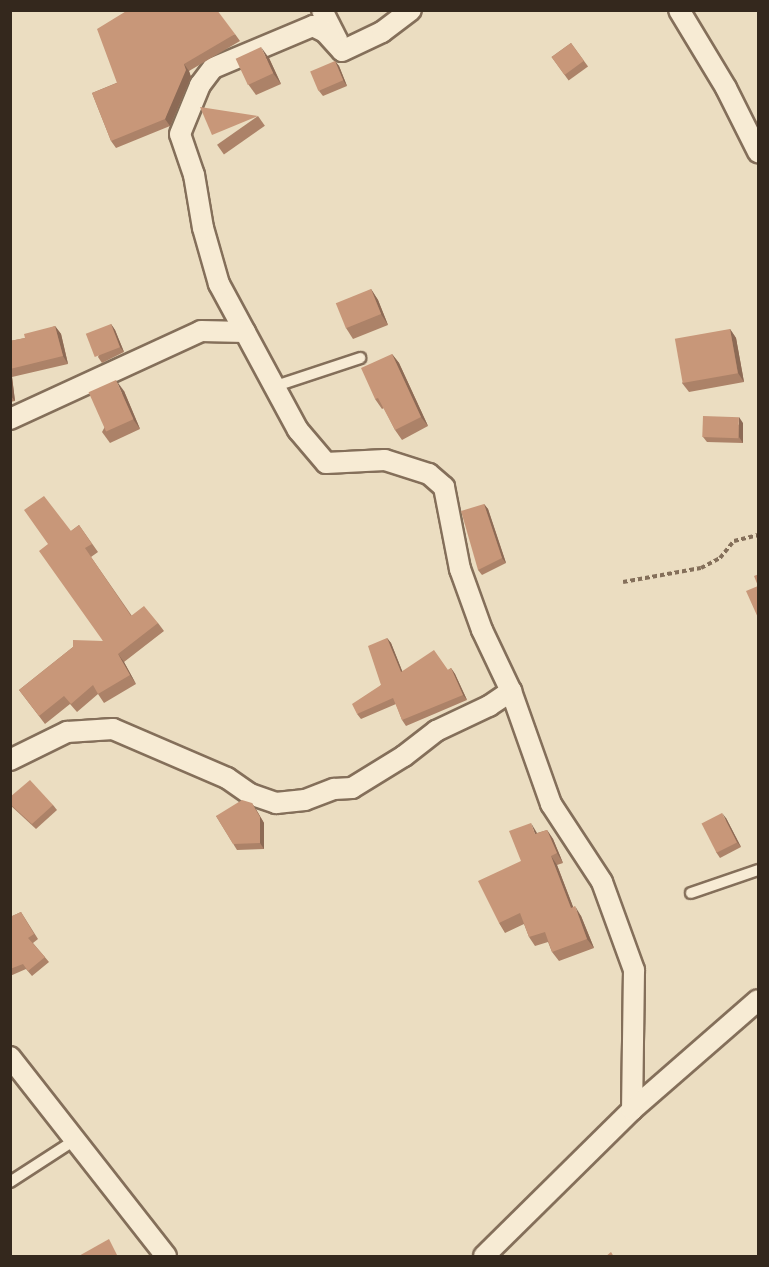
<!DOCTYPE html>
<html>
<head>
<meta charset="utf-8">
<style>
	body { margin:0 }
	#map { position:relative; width:769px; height:1267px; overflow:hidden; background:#ebddc1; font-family:"IBM Plex Serif",serif }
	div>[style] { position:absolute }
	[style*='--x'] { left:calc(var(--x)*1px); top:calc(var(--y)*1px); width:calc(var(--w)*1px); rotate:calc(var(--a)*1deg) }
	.path>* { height:4px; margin-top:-2px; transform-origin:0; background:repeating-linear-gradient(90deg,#846f5a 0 4.5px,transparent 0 7.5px) }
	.roads { filter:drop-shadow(2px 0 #846f5a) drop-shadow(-2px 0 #846f5a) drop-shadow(0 2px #846f5a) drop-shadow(0 -2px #846f5a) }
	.lane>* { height:10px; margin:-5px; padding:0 5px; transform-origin:5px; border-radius:5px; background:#f7ebd4 }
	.street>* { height:20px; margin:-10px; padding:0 10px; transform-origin:10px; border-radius:10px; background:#f7ebd4 }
	.wall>* { inset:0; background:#ac8268; transform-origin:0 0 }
	.shaded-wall>* { inset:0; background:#8c6a55 }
	.building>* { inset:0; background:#c89779; transform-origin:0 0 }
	span { translate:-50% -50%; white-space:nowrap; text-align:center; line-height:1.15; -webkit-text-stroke:5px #f3e8d0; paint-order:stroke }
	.frame { position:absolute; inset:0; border:12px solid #34281d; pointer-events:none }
</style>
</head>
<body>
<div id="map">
	<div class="path">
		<div style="--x:623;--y:582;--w:79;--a:-10.2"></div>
		<div style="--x:701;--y:568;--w:21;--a:-28"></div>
		<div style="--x:720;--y:558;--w:22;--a:-51"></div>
		<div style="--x:734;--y:541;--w:25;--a:-14"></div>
	</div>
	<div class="roads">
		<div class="lane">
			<div style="--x:273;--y:387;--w:92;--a:-18.4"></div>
			<div style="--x:691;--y:893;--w:71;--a:-18.9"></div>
			<div style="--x:10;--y:1182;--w:77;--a:-32.9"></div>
		</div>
		<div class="street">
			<div style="--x:322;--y:10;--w:34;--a:63"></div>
			<div style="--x:679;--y:10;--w:91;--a:58.9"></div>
			<div style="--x:726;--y:88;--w:72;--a:63.4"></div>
			<div style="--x:245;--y:332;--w:55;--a:-118.4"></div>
			<div style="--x:219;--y:284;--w:58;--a:-105.9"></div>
			<div style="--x:203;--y:228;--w:54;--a:-99.6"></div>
			<div style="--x:194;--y:175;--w:43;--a:-108.9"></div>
			<div style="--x:180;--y:134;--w:53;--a:-67.8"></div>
			<div style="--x:200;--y:85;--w:21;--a:-53"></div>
			<div style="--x:213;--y:68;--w:108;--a:-22.8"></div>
			<div style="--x:313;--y:26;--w:13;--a:27"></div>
			<div style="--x:325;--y:32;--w:25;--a:48"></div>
			<div style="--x:342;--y:51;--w:44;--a:-25.4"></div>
			<div style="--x:382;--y:32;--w:36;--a:-37"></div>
			<div style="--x:10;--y:419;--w:210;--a:-24.7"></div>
			<div style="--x:201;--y:331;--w:44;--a:1.3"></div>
			<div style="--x:245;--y:332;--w:111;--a:61.6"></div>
			<div style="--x:298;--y:430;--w:43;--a:49.7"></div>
			<div style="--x:326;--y:463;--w:59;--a:-2.9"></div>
			<div style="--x:385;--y:460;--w:46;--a:17.7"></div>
			<div style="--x:429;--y:474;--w:20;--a:41"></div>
			<div style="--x:444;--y:487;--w:84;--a:79"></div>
			<div style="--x:460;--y:569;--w:65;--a:70.2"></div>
			<div style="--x:482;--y:630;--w:68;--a:64.6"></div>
			<div style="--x:511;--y:691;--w:120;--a:70.5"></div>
			<div style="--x:551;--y:804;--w:93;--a:56.8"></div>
			<div style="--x:602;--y:882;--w:94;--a:70"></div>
			<div style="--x:634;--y:970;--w:140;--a:90.8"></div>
			<div style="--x:10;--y:760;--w:64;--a:-26.2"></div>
			<div style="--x:67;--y:732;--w:46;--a:-3.7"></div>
			<div style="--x:113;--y:729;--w:124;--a:23.3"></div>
			<div style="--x:227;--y:778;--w:28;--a:35"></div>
			<div style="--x:250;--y:794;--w:28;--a:19"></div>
			<div style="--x:276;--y:803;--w:29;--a:-6"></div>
			<div style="--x:305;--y:800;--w:31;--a:-21"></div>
			<div style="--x:334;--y:789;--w:18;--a:-3"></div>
			<div style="--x:352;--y:788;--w:61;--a:-31.6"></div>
			<div style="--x:404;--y:756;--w:41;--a:-38"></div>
			<div style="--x:436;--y:731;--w:59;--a:-25.3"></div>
			<div style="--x:489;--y:706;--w:27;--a:-34"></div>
			<div style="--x:10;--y:1057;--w:253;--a:51.9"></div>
			<div style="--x:484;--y:1256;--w:208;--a:-44.6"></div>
			<div style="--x:632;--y:1110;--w:167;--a:-41.1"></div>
		</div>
	</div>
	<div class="wall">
		<div style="clip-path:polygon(235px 34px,240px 41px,189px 71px,191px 77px,170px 126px,116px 148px,111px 141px,92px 93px)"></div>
		<div style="left:571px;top:43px;width:29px;height:24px;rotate:54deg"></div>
		<div style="clip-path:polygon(269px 58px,281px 84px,256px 95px,248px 84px)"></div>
		<div style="clip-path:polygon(335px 61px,339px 66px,347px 86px,323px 96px,319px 91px)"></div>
		<div style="left:258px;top:116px;width:12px;height:50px;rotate:55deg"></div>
		<div style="clip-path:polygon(371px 289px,378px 300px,388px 325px,353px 339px,346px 328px)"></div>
		<div style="clip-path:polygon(111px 324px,115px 330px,124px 352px,102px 363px,98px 357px)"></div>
		<div style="clip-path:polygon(55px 326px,61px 334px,68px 364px,12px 377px,15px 401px,10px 402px,10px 341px,25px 338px)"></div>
		<div style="clip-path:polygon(730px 329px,736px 338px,744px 382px,689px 392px,682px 383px)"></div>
		<div style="clip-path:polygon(392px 354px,399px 363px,428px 426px,402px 440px,395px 430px,384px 408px,382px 409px,375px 399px)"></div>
		<div style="clip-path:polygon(124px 391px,140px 429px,110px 443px,102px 432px)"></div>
		<div style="clip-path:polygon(743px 423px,743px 443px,707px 442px,703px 437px)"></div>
		<div style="clip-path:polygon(484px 504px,488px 509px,506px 563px,482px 575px,478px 570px)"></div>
		<div style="clip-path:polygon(79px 525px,98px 552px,91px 557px,132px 616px,158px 623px,164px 631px,124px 662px,136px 684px,104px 703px,98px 694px,77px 712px,70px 704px,45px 724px,19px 690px,73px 647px,103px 641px,71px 531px)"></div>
		<div style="clip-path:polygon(387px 638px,391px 643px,402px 671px,448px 670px,451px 668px,455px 674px,467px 700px,406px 726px,402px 720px,396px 704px,361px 719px,357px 714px,381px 685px)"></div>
		<div style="clip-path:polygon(10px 797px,53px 805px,57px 810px,36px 829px,10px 805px)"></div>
		<div style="clip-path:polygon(256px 809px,264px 823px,264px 849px,237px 850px,216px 816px)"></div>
		<div style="clip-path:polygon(726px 818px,741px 847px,720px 858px,716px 852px)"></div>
		<div style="clip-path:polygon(547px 830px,553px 839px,563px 863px,557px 865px,573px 907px,581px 916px,594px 948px,559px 961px,552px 952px,548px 942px,535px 946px,529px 937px,524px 924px,505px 933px,499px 923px,521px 861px,537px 833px)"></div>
		<div style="clip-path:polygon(21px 912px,38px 939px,33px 943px,49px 962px,32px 976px,26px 969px,10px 976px,10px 917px)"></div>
	</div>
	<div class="shaded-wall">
		<div style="clip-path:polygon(261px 47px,269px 58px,281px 84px,273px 73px)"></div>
		<div style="clip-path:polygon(335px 61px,339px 66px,347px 86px,343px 80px)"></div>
		<div style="clip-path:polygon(184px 64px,189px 71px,191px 77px,170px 126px,165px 119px)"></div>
		<div style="clip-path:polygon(371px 289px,378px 300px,388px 325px,381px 314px)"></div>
		<div style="clip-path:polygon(111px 324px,115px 330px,124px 352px,120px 347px)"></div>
		<div style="clip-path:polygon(55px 326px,61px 334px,68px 364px,63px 356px)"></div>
		<div style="clip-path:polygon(730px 329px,736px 338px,744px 382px,738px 373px)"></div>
		<div style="clip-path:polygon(392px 354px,399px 363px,428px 426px,421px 417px)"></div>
		<div style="clip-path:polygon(10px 376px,12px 377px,15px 401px,10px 395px)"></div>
		<div style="clip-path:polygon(116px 380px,124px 391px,140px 429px,133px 419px)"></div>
		<div style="clip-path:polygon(739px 417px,743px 423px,743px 443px,739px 437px)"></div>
		<div style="clip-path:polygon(484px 504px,488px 509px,506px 563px,502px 558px)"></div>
		<div style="clip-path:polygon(387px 638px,391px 643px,405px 678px,401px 672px)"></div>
		<div style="clip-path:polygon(118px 654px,124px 662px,136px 684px,130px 675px)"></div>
		<div style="clip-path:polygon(451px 668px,455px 674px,467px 700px,463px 695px)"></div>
		<div style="clip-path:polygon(252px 803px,264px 823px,264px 849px,260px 843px)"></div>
		<div style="clip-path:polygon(722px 813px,726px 818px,741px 847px,737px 842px)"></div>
		<div style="clip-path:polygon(531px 823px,537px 833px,541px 844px,535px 834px)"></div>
		<div style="clip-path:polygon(547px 830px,553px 839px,563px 863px,557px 853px)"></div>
		<div style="clip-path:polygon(551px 856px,557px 865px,577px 917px,571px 908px)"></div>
		<div style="clip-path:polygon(575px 906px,581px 916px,594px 948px,587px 939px)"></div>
	</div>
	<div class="building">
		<div style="clip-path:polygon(128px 10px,217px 10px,235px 34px,184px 64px,186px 70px,165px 119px,111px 141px,92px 93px,117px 83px,97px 29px)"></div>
		<div style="left:571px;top:43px;width:22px;height:24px;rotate:54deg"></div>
		<div style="left:261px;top:47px;width:29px;height:28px;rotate:65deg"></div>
		<div style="left:335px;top:61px;width:21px;height:27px;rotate:67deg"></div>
		<div style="clip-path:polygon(200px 107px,258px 116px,212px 135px)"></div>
		<div style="left:371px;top:289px;width:27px;height:38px;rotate:68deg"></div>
		<div style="left:111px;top:324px;width:25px;height:27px;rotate:69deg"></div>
		<div style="clip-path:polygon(55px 326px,63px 356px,10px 369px,10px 341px,25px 338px,24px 334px)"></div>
		<div style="left:730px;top:329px;width:45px;height:56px;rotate:80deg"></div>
		<div style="clip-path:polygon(392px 354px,421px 417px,395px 430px,378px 398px,375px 399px,361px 368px)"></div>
		<div style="left:116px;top:380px;width:43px;height:30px;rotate:66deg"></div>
		<div style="left:703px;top:416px;width:36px;height:21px;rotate:2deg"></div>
		<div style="clip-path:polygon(44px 496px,71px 531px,79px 525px,92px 544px,85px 548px,131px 616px,144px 606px,158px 623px,118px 654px,130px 675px,98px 694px,93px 685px,71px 704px,64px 696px,39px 716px,19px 690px,73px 647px,73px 640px,103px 641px,39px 551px,48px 544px,24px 510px)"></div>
		<div style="clip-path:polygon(484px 504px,502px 558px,478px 570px,461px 511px)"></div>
		<div style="clip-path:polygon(759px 574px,759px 620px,746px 591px,758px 586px,754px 576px)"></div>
		<div style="clip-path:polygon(387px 638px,401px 672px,434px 650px,448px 670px,451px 668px,463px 695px,402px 720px,393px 698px,357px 714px,352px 704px,381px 685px,368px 646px)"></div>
		<div style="clip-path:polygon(30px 780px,53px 805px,32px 824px,10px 804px,10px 797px)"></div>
		<div style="clip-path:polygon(242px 800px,252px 803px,260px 817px,260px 843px,233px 844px,216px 816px)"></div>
		<div style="left:722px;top:813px;width:33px;height:23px;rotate:63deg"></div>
		<div style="clip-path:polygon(531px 823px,535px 834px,547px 830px,557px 853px,551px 856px,571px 908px,575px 906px,587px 939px,552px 952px,545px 932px,529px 937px,520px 913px,499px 923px,478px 881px,521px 861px,509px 831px)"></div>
		<div style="clip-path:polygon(21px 912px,34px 934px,28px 938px,45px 957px,28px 971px,23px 964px,10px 969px,10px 917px)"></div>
		<div style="clip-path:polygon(109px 1239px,118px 1257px,77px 1257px)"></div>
		<div style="clip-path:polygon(611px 1252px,614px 1257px,605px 1257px)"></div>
	</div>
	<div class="frame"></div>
</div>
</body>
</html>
